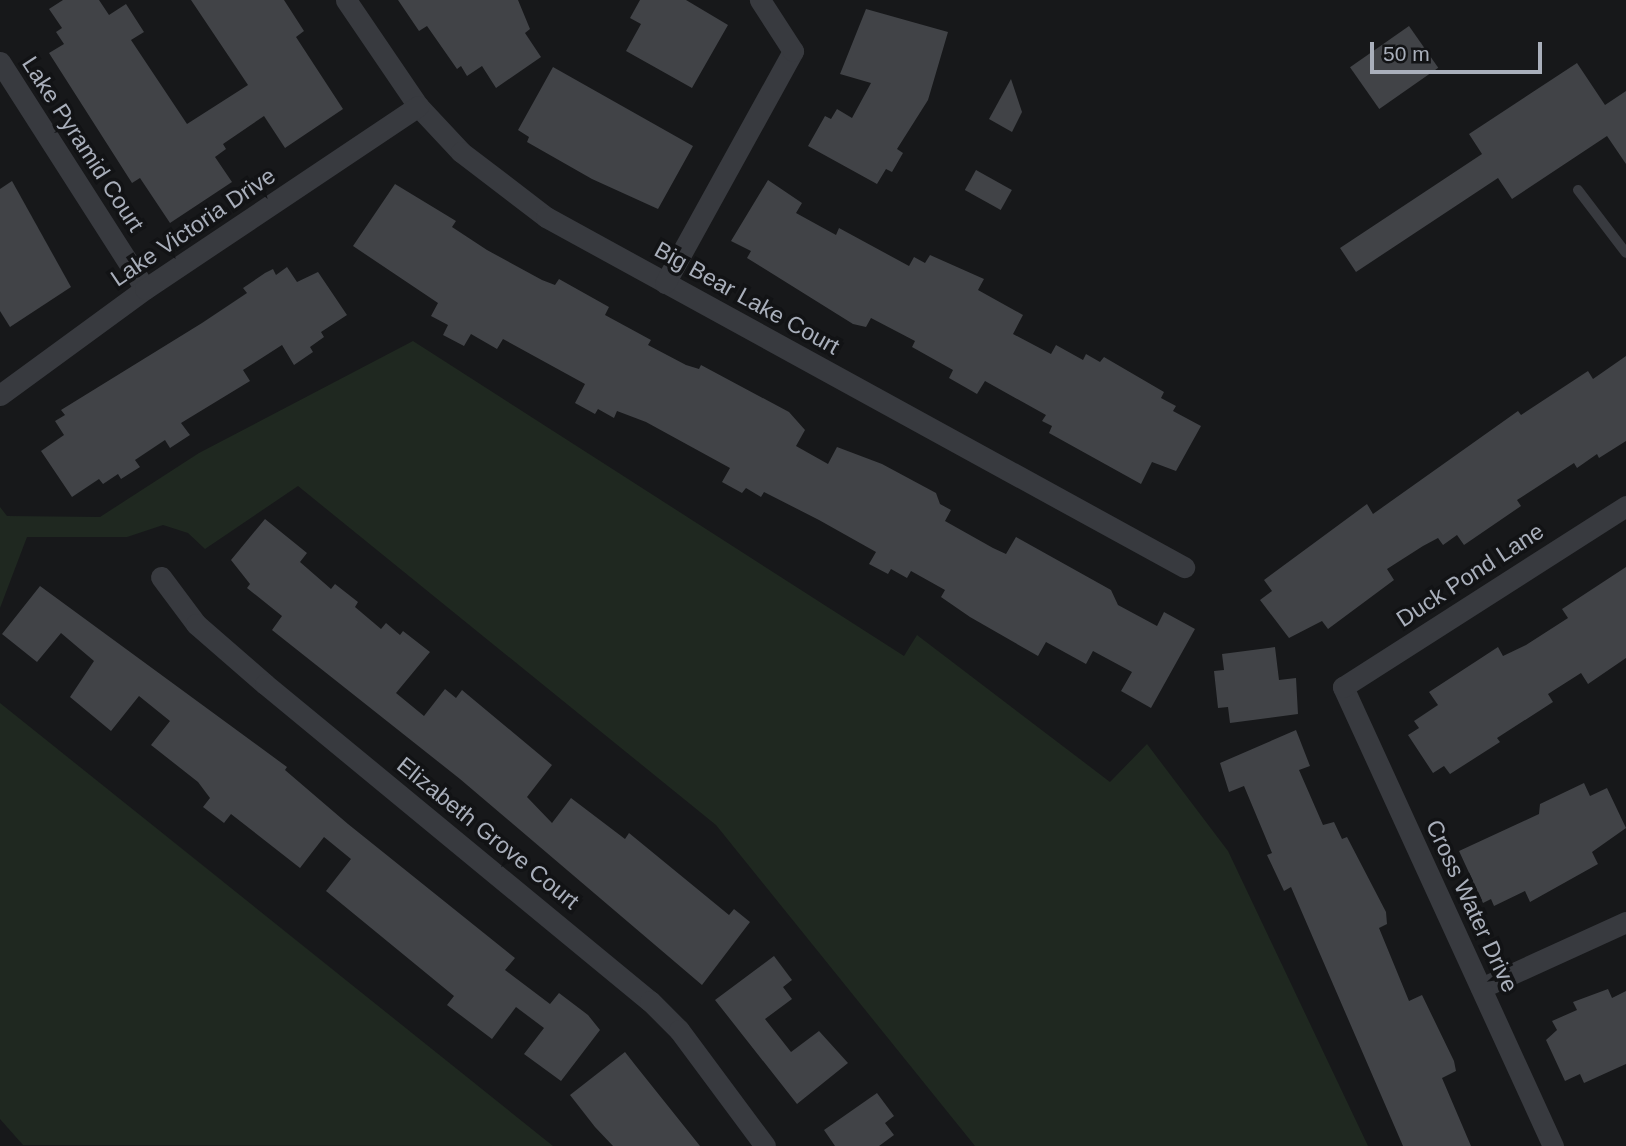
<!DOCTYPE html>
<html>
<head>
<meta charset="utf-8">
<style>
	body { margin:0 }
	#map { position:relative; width:1626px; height:1146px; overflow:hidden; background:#17181a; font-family:Arial,sans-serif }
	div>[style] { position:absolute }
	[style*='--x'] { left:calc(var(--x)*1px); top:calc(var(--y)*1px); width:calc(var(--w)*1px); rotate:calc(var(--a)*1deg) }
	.green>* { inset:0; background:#1f2820 }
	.building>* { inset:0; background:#414347; transform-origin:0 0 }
	.service>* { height:10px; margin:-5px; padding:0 5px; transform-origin:5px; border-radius:5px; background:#383a3f }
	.minor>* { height:21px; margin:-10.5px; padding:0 10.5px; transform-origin:10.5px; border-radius:10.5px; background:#383a3f }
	span { translate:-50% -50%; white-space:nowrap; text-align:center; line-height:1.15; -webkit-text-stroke:7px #121315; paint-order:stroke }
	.street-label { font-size:23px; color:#a9afbb }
	.scale { position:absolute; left:1370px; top:42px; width:172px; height:32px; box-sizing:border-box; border:4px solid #a9afbb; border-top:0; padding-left:9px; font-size:21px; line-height:24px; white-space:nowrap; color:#a9afbb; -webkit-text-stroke:5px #121315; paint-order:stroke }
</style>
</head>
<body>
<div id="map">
	<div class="green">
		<div style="clip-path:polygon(413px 341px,904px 656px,917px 635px,1110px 782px,1147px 744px,1228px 851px,1368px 1146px,975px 1146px,716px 825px,298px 486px,205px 549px,188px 533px,163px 525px,127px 537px,27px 537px,0 608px,0 507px,7px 516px,100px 517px,199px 453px)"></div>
		<div style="clip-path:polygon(0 703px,40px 735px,553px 1146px,23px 1145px,0 1119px)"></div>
	</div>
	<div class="building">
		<div style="clip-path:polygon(63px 0,99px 0,109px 15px,126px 4px,144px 32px,131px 40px,187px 124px,248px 85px,191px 0,284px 0,304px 31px,296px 37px,343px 109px,285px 148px,264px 116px,223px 144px,226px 149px,215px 157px,232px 182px,170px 223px,140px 178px,132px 183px,49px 53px,64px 44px,56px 32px,62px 28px,49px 9px)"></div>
		<div style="clip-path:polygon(398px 0,518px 0,530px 29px,525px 33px,541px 57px,496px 88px,482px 66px,467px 76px,461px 66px,457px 69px,427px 26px,419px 31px)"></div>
		<div style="clip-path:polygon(640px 0,686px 0,728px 25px,692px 88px,626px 51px,641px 24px,630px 18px)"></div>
		<div style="clip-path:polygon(866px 9px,948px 32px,928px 100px,897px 149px,903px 153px,892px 172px,886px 169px,877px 184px,808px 146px,825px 116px,831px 119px,837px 109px,852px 118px,871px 83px,840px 74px)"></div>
		<div style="left:1409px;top:26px;width:51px;height:72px;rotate:55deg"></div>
		<div style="clip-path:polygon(1577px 63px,1605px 105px,1626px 91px,1626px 164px,1607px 136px,1512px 199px,1498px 178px,1356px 272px,1340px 248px,1482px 154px,1469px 134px)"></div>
		<div style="clip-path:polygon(553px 67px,693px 146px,658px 209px,592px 179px,527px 142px,529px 137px,518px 130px)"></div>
		<div style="clip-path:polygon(1011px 79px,1022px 112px,1012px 132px,989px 119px)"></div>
		<div style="left:976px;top:170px;width:41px;height:23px;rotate:29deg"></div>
		<div style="clip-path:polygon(768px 180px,802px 203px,796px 213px,836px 235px,839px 228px,909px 266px,914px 257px,925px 263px,930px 255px,984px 279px,978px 290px,1023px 315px,1013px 334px,1051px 354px,1056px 345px,1083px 360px,1086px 354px,1100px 362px,1104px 357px,1164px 392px,1161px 398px,1176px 406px,1173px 411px,1201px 426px,1176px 471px,1152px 462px,1141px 484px,1049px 433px,1052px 426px,1042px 421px,1046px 415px,985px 381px,977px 394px,949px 378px,953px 370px,912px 347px,915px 341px,871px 318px,866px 327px,853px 324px,747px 258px,751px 251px,731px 241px)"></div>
		<div style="clip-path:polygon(12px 181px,71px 287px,10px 327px,0 311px,0 189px)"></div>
		<div style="clip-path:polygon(395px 184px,456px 221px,452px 227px,487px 250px,542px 280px,555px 285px,559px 279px,609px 307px,605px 315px,651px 340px,648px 345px,686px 365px,699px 369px,701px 365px,789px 412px,805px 430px,796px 446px,828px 464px,837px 447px,882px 464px,936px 493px,940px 504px,951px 510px,945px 521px,993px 548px,1006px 554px,1016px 537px,1111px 590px,1118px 605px,1157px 626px,1164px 612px,1195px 629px,1151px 708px,1121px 691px,1132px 672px,1093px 651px,1086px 664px,1046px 642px,1038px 656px,970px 617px,941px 597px,945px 590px,911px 571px,907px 578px,891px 569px,888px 574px,869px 564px,876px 552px,819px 520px,764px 492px,761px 497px,746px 488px,742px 493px,722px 482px,730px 468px,646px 422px,617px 411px,614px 418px,598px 409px,595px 414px,575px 403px,585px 384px,503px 339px,497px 349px,471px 334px,464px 346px,443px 335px,448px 325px,431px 316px,438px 303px,353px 246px)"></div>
		<div style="clip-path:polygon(287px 267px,297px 282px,318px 272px,347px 315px,321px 332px,324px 337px,310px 347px,313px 352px,294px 365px,282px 345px,243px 370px,250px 381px,181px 423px,190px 435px,170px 448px,165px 440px,135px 460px,140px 467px,121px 479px,118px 474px,103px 484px,99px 479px,72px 497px,41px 451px,64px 435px,55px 421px,65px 415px,61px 410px,202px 323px,247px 293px,243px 288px,265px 273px,273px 269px,276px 275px)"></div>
		<div style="clip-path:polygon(1626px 356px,1626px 441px,1599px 458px,1597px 454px,1577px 468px,1574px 463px,1517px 500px,1521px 506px,1464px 545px,1457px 535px,1443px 545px,1438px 538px,1423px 546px,1387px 569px,1394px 580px,1328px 629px,1322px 621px,1289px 638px,1260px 600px,1272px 591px,1264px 580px,1367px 504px,1373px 514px,1518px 411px,1521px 415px,1588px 371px,1593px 379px)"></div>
		<div style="clip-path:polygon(265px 519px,307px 553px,300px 562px,331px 589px,335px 584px,358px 602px,355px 607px,381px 629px,386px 623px,400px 635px,403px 631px,430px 652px,396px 693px,424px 716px,445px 689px,456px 698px,462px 690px,552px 765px,527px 797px,552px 823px,571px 798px,625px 839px,629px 833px,729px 915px,734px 909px,750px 922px,702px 985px,460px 779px,272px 630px,282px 616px,247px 588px,250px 584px,231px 560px)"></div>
		<div style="clip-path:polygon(1626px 567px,1626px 658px,1588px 684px,1581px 673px,1548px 694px,1553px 702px,1497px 738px,1500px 742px,1450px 774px,1444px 766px,1433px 773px,1408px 735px,1419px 728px,1414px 721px,1438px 705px,1429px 692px,1498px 647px,1503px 656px,1526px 645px,1568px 618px,1562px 609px)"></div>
		<div style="clip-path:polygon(40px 586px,287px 767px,285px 770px,348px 824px,515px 958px,505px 970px,550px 1004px,559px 993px,588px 1015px,600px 1030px,561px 1081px,524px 1054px,544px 1028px,516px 1007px,492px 1039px,447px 1005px,454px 996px,326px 891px,351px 859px,324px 837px,300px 868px,231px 814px,224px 823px,203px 807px,210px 798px,198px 782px,151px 745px,170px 721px,139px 696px,111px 731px,70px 697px,94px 661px,61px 633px,37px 662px,2px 634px)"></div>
		<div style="clip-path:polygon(1275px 647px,1279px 680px,1296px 678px,1298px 714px,1230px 723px,1228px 707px,1218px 708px,1214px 671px,1224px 670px,1222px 654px)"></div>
		<div style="clip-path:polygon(1296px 730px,1310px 766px,1299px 770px,1323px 825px,1334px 822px,1342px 839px,1347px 837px,1386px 912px,1387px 924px,1379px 928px,1409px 1001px,1422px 995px,1454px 1061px,1456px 1071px,1442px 1078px,1471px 1146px,1403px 1146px,1291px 887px,1284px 891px,1267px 855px,1272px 853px,1244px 786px,1229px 792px,1220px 763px)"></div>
		<div style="clip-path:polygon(1584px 783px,1590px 796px,1607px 788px,1626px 828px,1592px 852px,1598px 864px,1530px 902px,1525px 891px,1494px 906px,1491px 899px,1483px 903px,1459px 851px,1539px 814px,1540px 804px)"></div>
		<div style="clip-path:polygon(774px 956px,792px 980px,783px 987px,792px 999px,765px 1019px,791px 1052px,819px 1031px,848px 1063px,797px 1104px,715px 1000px)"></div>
		<div style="clip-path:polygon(1608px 989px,1612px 998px,1626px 991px,1626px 1064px,1584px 1083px,1580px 1074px,1565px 1081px,1546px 1040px,1557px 1030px,1552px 1021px,1577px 1010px,1573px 1002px)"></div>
		<div style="clip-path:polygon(625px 1052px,636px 1066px,700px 1146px,613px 1146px,595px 1127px,570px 1095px)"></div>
		<div style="clip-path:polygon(877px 1093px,894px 1116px,885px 1123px,894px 1135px,879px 1146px,835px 1146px,824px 1130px)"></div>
	</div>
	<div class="service">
		<div style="--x:1578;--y:190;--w:79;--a:52.7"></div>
	</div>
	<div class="minor">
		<div style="--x:346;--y:0;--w:128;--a:55.8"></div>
		<div style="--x:418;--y:106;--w:63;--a:46.9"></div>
		<div style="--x:461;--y:152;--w:107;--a:37.4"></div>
		<div style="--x:546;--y:217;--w:728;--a:28.75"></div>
		<div style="--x:0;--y:62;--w:269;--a:57.4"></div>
		<div style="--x:665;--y:283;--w:265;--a:-61.1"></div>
		<div style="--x:793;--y:51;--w:61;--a:-122.9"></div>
		<div style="--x:0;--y:395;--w:180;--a:-36.2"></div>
		<div style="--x:145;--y:289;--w:329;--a:-33.8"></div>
		<div style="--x:161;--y:577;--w:59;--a:53.3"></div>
		<div style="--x:196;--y:624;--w:91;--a:41"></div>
		<div style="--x:265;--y:684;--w:499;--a:39.5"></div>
		<div style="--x:650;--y:1001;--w:41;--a:45"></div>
		<div style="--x:679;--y:1030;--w:144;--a:53.4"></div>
		<div style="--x:1481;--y:988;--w:159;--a:-24.5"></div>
		<div style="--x:1553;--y:1146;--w:505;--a:-114.58"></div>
		<div style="--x:1343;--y:687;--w:336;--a:-32.6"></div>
	</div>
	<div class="street-label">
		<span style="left:83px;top:144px;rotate:57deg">Lake Pyramid Court</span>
		<span style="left:193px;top:227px;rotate:-34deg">Lake Victoria Drive</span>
		<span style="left:747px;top:298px;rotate:29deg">Big Bear Lake Court</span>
		<span style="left:1470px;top:575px;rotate:-33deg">Duck Pond Lane</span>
		<span style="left:488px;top:833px;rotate:39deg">Elizabeth Grove Court</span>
		<span style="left:1472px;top:906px;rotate:65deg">Cross Water Drive</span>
	</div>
	<div class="scale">50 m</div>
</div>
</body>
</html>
